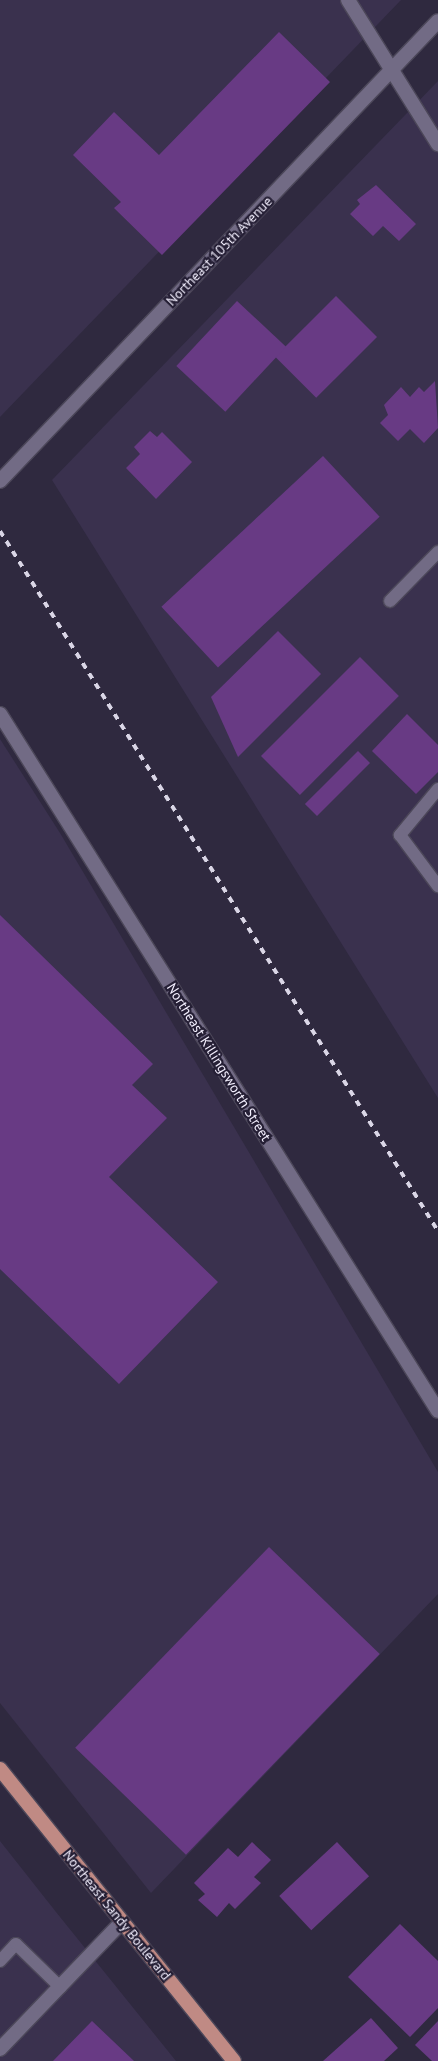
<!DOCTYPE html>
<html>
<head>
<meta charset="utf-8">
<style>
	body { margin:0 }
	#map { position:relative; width:438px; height:2061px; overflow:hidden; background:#2f293f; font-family:"PT Sans",sans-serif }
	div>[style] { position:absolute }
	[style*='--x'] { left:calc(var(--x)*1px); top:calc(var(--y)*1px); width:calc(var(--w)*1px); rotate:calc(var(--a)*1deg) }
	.built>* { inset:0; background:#3a314e }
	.building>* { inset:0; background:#683a84; transform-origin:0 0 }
	.roads { filter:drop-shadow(1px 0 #4c4759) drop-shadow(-1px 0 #4c4759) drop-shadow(0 1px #4c4759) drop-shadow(0 -1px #4c4759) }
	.service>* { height:12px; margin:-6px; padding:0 6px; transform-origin:6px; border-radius:6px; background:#726b85 }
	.minor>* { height:14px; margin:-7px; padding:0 7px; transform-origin:7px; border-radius:7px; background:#726b85 }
	.tertiary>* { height:14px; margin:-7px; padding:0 7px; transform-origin:7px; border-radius:7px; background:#726b85 }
	.primary>* { height:14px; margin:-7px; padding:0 7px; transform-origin:7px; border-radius:7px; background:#c08a84 }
	.rail>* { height:4px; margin-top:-2px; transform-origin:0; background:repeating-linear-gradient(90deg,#dad6e6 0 6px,transparent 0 12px) }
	span { translate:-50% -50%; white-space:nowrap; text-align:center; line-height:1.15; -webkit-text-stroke:4.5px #251f35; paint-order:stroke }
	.street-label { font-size:14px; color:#f4f0ff }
</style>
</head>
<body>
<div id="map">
	<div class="built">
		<div style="clip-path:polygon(0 0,401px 0,0 417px)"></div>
		<div style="clip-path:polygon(438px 81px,438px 1098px,52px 480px)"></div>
		<div style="clip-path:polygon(0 739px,60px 833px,438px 1472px,438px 1594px,151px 1893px,0 1703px)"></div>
		<div style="clip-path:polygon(0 1841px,56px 1912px,176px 2061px,0 2061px)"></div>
	</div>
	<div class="building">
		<div style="clip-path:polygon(279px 32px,330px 82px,162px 255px,114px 208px,121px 202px,73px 155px,114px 112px,159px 155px)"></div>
		<div style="clip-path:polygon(376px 185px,416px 224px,399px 241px,383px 226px,373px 236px,350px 214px,360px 204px,357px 200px)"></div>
		<div style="left:336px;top:296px;width:58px;height:86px;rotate:45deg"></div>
		<div style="left:237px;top:301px;width:67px;height:89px;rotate:43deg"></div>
		<div style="clip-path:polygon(435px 381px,438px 428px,424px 443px,410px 429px,398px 441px,380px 423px,388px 415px,384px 405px,401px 387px,410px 397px,419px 387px,424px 392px)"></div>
		<div style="clip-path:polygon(150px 431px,157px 437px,162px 432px,192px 462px,156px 499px,126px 468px,140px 454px,134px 447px)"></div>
		<div style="left:323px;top:456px;width:83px;height:221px;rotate:47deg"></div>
		<div style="clip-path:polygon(278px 631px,321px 674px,238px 757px,211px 697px)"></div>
		<div style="left:360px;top:657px;width:55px;height:140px;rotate:45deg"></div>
		<div style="clip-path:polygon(407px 714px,438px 745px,438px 772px,416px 794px,372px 751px)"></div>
		<div style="left:358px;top:751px;width:17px;height:75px;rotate:45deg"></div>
		<div style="clip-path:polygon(0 915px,153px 1064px,132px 1085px,167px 1118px,109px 1177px,218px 1282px,119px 1384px,0 1269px)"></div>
		<div style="left:269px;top:1547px;width:154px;height:279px;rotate:44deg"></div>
		<div style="clip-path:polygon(252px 1842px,271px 1860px,254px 1877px,261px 1883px,235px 1909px,229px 1903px,217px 1917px,198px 1900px,205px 1894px,194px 1883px,228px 1848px,238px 1857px)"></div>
		<div style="left:337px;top:1842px;width:47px;height:79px;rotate:47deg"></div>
		<div style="clip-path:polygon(400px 1924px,438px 1961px,438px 2008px,410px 2037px,348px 1977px)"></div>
		<div style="clip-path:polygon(371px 2018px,398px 2048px,384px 2061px,323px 2061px)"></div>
		<div style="clip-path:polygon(92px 2021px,134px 2061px,53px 2061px)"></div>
		<div style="clip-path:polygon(438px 2021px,438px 2061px,432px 2061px,415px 2045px)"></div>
	</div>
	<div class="roads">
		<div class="service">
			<div style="--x:390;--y:601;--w:69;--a:-45.6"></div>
			<div style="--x:438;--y:789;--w:60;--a:129.6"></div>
			<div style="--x:400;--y:835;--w:64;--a:53.3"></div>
			<div style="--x:0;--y:1961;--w:23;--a:-47"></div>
			<div style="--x:16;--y:1944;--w:62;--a:44.3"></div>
		</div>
		<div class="minor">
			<div style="--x:348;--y:0;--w:170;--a:58"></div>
			<div style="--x:0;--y:714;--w:823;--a:57.85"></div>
			<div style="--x:0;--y:2049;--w:176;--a:-46.2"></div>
		</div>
		<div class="tertiary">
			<div style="--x:0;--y:481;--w:635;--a:-46.4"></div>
		</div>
		<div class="primary">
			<div style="--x:0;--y:1769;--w:374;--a:51.3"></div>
		</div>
	</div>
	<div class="rail">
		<div style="--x:0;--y:531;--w:826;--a:57.97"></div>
	</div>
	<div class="street-label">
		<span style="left:219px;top:251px;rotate:-46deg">Northeast 105th Avenue</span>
		<span style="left:219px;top:1062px;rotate:58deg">Northeast Killingsworth Street</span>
		<span style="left:117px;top:1915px;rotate:51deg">Northeast Sandy Boulevard</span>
	</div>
</div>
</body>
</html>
